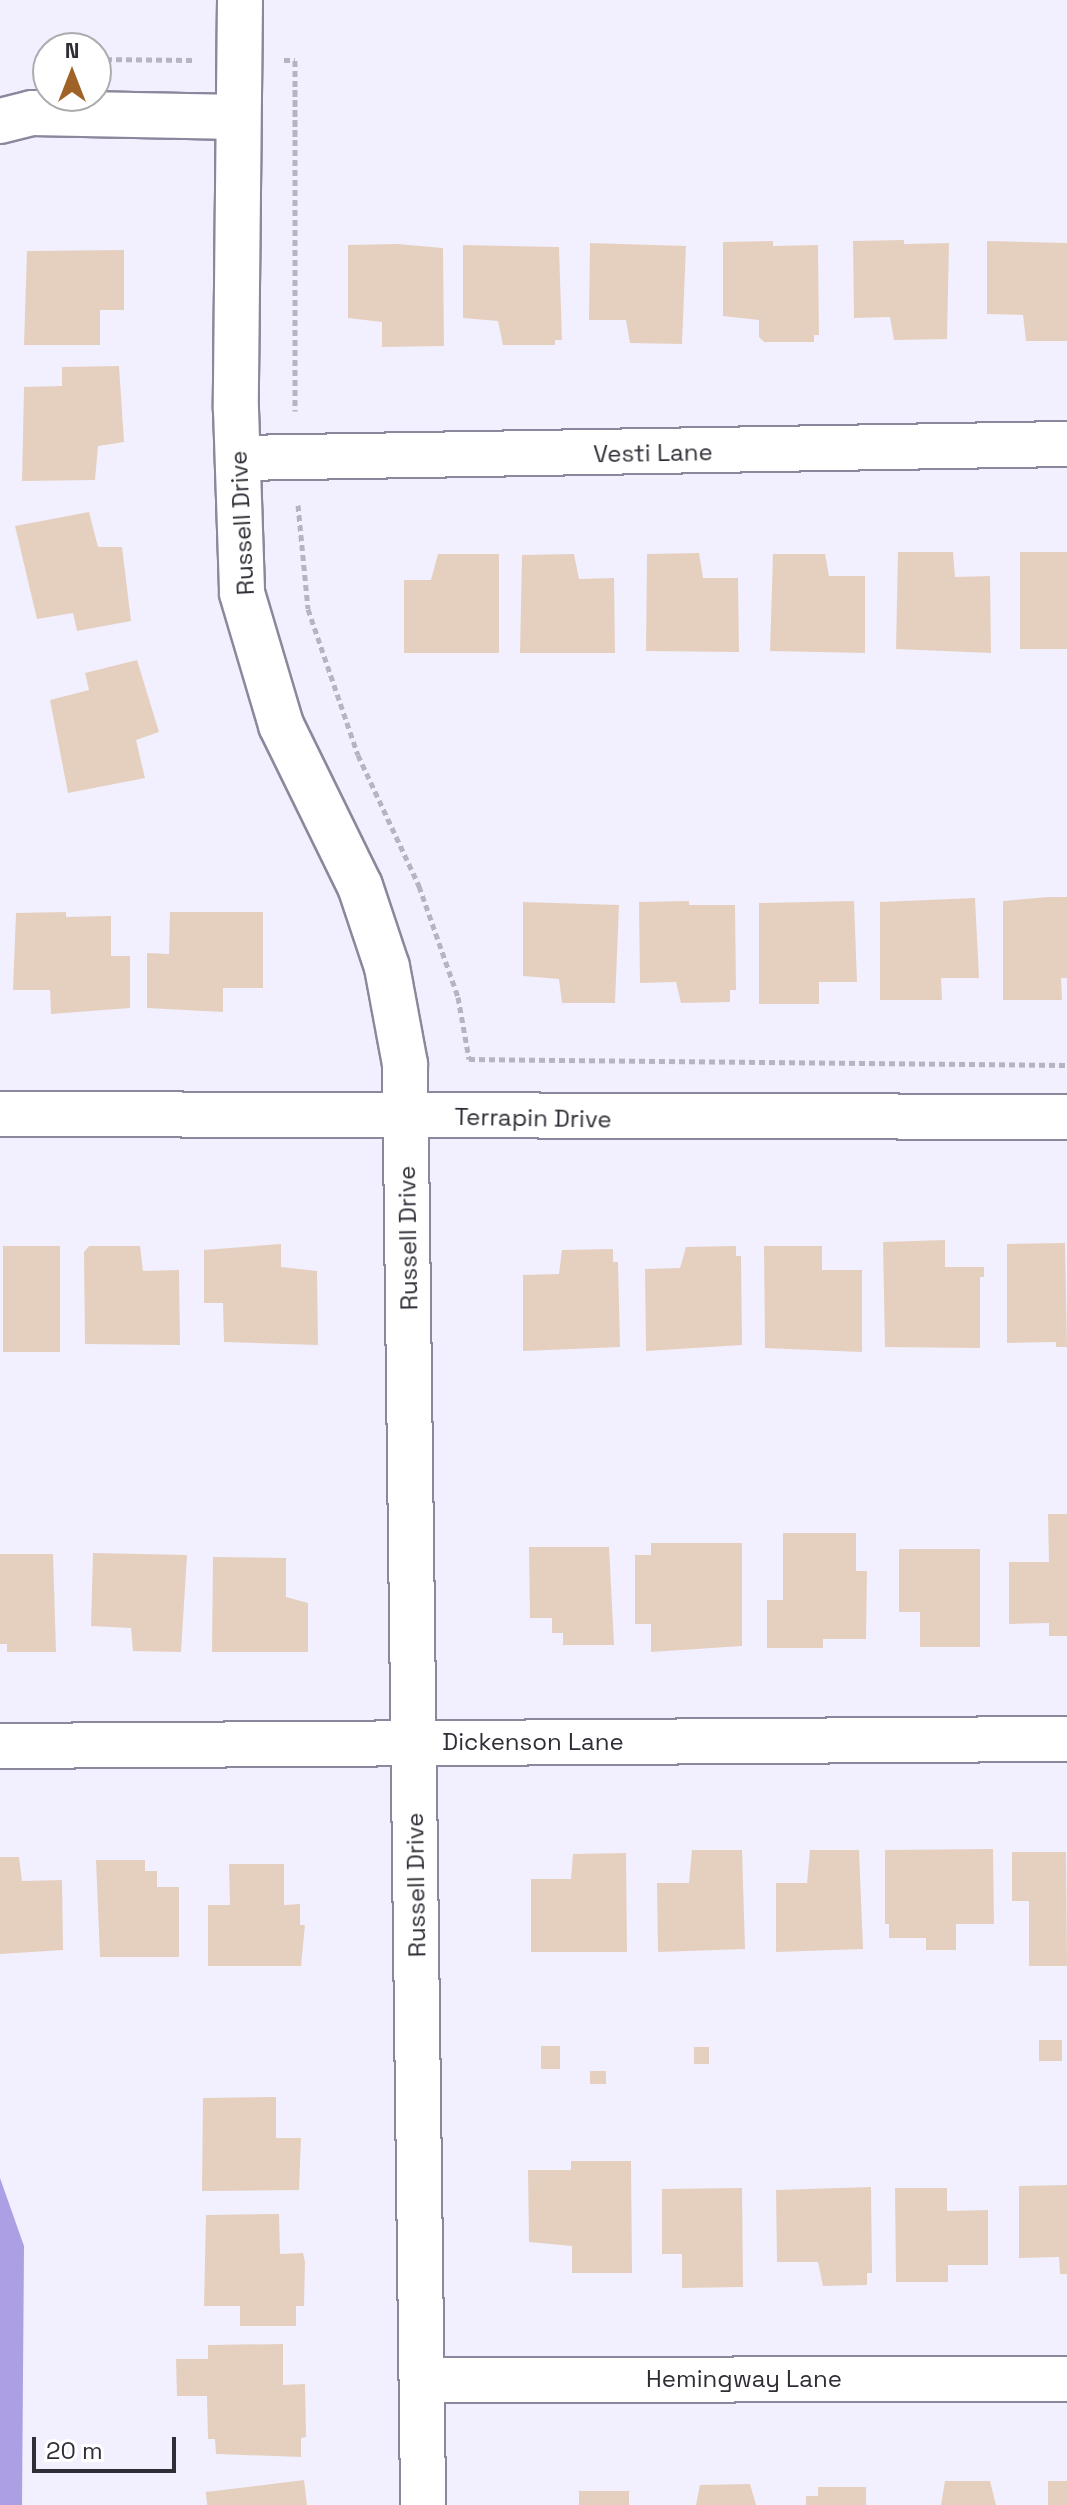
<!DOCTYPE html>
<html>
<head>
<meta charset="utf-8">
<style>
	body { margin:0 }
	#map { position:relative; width:1067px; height:2505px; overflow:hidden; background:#f2f0fe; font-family:"Space Grotesk",sans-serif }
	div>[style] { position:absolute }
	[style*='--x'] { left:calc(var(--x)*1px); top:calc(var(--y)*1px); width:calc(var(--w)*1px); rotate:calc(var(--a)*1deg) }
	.water>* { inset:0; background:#ac9fe3 }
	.building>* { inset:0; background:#e5d0c0; transform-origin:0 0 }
	.path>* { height:5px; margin-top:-2.5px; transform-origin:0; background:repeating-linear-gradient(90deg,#b6b4c1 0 6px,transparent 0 10px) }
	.roads { filter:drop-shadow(2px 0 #8b889d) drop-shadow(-2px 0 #8b889d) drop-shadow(0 2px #8b889d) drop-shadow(0 -2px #8b889d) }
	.minor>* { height:44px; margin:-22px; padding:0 22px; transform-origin:22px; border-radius:22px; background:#fff }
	span { translate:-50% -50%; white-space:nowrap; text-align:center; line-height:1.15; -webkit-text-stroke:6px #fff; paint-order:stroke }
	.street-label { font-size:24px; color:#2f2e37 }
	.north { position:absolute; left:32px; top:32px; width:80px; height:80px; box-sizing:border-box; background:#fff; border:2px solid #acabaf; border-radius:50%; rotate:0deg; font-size:22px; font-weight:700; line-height:32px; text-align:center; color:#2f2e37 }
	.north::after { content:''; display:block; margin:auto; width:28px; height:36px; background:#a06327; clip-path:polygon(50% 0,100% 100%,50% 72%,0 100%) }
	.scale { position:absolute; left:32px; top:2437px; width:144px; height:36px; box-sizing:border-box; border:4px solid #2f2e37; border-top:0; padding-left:10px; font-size:24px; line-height:28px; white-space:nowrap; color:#2f2e37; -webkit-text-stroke:6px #fff; paint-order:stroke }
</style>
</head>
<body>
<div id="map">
	<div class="water">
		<div style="clip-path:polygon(0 2178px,24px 2246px,22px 2505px,0 2505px)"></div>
	</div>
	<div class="building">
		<div style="clip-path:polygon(904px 240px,904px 244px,949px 243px,947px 339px,894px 340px,890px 317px,854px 318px,853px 241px)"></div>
		<div style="clip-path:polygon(773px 241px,773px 246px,818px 245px,819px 335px,814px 335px,814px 342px,764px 342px,759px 337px,759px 320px,723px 316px,723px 242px)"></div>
		<div style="clip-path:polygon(987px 241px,1067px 243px,1067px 341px,1026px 341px,1023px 315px,987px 314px)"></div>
		<div style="clip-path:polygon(590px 243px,686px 246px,682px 344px,630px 343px,626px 320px,589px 320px)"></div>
		<div style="clip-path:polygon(397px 244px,443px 248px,444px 346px,382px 347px,382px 322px,348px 318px,348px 245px)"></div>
		<div style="clip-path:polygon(463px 245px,559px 247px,562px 340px,555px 340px,555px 345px,503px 345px,498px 321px,463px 318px)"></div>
		<div style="clip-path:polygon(124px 250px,124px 310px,100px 310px,100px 345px,24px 345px,27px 251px)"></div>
		<div style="clip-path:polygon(119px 366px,124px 442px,98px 446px,95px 480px,22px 481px,24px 387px,62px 386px,62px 367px)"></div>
		<div style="clip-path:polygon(89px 512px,98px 547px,122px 547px,131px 621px,77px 631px,73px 613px,37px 619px,15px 526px)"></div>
		<div style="clip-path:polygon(898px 552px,953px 552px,955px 577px,990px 576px,991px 653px,896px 649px)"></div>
		<div style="left:1020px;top:552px;width:47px;height:97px"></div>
		<div style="clip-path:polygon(699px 553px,703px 578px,738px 578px,739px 652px,646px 651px,647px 554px)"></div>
		<div style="clip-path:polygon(438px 554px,499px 554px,499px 653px,404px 653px,404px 580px,431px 580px)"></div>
		<div style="clip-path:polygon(574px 554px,579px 579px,614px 578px,615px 653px,520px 653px,522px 555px)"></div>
		<div style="clip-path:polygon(773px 554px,825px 554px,829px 576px,865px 576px,865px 653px,770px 651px)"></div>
		<div style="clip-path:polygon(137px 660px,159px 732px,136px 740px,145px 778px,68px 793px,50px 700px,89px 690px,85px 673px)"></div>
		<div style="clip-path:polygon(1049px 897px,1067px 897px,1067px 978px,1061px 978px,1062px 1000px,1003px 1000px,1003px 901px)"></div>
		<div style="clip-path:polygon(975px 898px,979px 978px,941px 978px,942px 1000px,880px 1000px,880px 902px)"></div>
		<div style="clip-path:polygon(689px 901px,689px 905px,735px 905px,736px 990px,730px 990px,730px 1002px,681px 1003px,676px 982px,640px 983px,639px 902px)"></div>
		<div style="clip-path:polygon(854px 901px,857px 982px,819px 982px,819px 1004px,759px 1004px,759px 903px)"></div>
		<div style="clip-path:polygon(523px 902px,619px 905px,615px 1003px,562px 1003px,559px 979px,523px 976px)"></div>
		<div style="clip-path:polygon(66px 912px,66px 917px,111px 916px,111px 956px,130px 956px,130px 1008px,51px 1014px,50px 990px,13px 990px,16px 913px)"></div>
		<div style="clip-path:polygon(170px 912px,263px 912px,263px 988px,223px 988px,223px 1012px,147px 1008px,147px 953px,169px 954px)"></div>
		<div style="clip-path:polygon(945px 1240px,945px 1267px,984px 1267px,984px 1277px,980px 1277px,980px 1348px,885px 1347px,883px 1242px)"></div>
		<div style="clip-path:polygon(1065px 1243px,1067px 1347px,1056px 1347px,1056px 1342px,1007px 1343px,1007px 1244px)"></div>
		<div style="clip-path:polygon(281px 1244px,281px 1267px,317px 1271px,318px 1345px,224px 1342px,223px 1303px,204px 1303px,204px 1250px)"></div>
		<div style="left:3px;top:1246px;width:57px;height:106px"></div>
		<div style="clip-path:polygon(89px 1246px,140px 1246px,143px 1271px,179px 1270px,180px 1345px,85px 1344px,84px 1252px)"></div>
		<div style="clip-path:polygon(736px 1246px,736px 1256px,741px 1256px,742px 1345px,646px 1351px,645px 1269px,680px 1268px,686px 1247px)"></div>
		<div style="clip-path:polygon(764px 1246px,822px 1246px,822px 1270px,862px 1270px,862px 1352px,765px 1348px)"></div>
		<div style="clip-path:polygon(613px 1249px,613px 1262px,618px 1262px,620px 1347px,523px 1351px,523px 1275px,559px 1274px,562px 1250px)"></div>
		<div style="clip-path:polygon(1048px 1514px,1067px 1514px,1067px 1636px,1049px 1636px,1049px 1623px,1009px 1624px,1009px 1562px,1049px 1562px)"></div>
		<div style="clip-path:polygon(783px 1533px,856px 1533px,856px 1571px,867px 1571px,866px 1639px,823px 1639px,823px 1648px,767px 1648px,767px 1600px,783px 1600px)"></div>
		<div style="clip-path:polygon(651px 1543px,742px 1543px,742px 1646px,651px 1652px,651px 1624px,635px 1624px,635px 1555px,651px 1555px)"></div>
		<div style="clip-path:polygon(529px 1547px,609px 1547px,614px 1645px,563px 1645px,563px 1633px,552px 1633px,552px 1618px,530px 1618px)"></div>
		<div style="clip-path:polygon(899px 1549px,980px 1549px,980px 1647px,920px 1647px,920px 1612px,899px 1612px)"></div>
		<div style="clip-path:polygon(93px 1553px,187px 1555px,181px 1652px,133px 1651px,131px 1628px,91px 1626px)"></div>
		<div style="clip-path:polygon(0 1554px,53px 1554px,56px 1652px,7px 1652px,7px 1644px,0 1644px)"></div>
		<div style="clip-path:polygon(213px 1557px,286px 1558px,286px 1597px,308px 1603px,308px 1652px,212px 1652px)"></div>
		<div style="clip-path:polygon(993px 1849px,994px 1924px,956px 1924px,956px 1950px,926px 1950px,926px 1938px,889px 1938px,889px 1924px,885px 1924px,885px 1850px)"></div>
		<div style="clip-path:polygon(692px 1850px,742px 1850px,745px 1949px,658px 1952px,657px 1883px,689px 1883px)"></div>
		<div style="clip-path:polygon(810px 1850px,859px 1850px,863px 1949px,776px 1952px,776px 1883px,807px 1883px)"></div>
		<div style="clip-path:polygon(1012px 1852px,1066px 1852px,1067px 1966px,1029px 1966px,1029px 1901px,1012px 1901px)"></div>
		<div style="clip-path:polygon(626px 1853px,627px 1952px,531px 1952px,531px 1879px,571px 1879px,573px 1854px)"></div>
		<div style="clip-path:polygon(0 1857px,19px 1857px,22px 1881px,62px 1880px,63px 1950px,0 1954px)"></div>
		<div style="clip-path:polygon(96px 1860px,145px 1860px,145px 1871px,157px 1871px,157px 1887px,179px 1887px,179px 1957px,100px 1957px)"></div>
		<div style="clip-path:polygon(229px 1864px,284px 1864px,284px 1905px,300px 1904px,300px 1925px,305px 1925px,301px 1966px,208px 1966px,208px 1905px,230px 1905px)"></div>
		<div style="left:1039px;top:2040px;width:23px;height:21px"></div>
		<div style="left:541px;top:2046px;width:19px;height:23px"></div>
		<div style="left:694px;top:2047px;width:15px;height:17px"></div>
		<div style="left:590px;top:2071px;width:16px;height:13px"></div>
		<div style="clip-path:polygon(276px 2097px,276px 2138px,301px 2138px,299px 2190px,202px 2191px,203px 2098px)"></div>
		<div style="clip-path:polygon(571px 2161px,631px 2161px,632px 2273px,572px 2273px,572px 2246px,529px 2242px,528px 2170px,571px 2170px)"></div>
		<div style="clip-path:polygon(1067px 2185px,1067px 2274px,1060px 2274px,1059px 2257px,1019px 2258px,1019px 2186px)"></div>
		<div style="clip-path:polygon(871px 2187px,872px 2273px,867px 2273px,867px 2285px,823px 2286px,818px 2262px,777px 2262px,776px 2190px)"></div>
		<div style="clip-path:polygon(742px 2188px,743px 2287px,682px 2288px,682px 2254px,662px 2254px,662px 2189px)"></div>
		<div style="clip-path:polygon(895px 2188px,947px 2188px,947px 2211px,988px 2210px,988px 2265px,948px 2265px,948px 2282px,896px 2282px)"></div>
		<div style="clip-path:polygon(279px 2214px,280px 2254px,303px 2253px,305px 2262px,304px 2306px,296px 2306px,296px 2326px,240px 2326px,240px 2306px,204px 2306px,206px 2215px)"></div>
		<div style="clip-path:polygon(283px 2344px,283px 2385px,305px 2384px,306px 2437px,301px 2438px,301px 2457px,216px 2454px,215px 2439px,208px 2439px,207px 2396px,177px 2396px,176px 2359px,208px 2359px,208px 2345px)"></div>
		<div style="left:304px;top:2480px;width:25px;height:99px;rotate:83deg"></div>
		<div style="clip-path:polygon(945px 2481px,990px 2481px,996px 2505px,941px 2505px)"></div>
		<div style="left:1048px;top:2481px;width:19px;height:24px"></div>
		<div style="clip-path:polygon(750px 2484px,756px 2505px,696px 2505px,700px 2485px)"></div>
		<div style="clip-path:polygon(818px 2487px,866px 2487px,866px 2505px,806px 2505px,806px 2496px,818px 2496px)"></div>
		<div style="left:579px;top:2491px;width:50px;height:14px"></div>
	</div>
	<div class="path">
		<div style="--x:96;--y:59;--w:98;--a:0.6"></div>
		<div style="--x:284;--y:60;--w:11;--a:0"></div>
		<div style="--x:295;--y:60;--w:351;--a:90"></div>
		<div style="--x:298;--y:505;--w:104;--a:84.5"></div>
		<div style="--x:308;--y:609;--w:154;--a:71.1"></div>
		<div style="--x:358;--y:755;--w:145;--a:65"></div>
		<div style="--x:419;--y:886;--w:118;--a:70.6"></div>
		<div style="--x:458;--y:997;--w:63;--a:79.9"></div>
		<div style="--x:469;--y:1059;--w:598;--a:0.57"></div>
	</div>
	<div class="roads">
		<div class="minor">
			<div style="--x:240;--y:0;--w:409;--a:90.6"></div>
			<div style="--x:236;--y:409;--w:184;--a:88.1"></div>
			<div style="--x:242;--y:593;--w:138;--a:73.5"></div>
			<div style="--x:281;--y:725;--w:179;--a:63.9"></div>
			<div style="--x:360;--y:886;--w:85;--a:71.6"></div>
			<div style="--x:387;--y:967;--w:99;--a:79.5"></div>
			<div style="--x:405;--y:1064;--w:1441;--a:89.28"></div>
			<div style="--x:0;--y:121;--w:33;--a:-14"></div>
			<div style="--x:32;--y:113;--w:206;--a:1.1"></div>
			<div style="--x:239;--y:458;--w:828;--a:-0.97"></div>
			<div style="--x:0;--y:1114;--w:1067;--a:0.16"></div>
			<div style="--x:0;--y:1746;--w:1067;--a:-0.38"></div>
			<div style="--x:422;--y:2380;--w:645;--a:-0.09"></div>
		</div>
	</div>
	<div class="street-label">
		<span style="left:653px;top:453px;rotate:-1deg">Vesti Lane</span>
		<span style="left:242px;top:523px;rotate:-93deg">Russell Drive</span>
		<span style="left:533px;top:1118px;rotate:1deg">Terrapin Drive</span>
		<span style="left:408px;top:1238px;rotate:-91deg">Russell Drive</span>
		<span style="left:533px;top:1742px">Dickenson Lane</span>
		<span style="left:416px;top:1885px;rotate:-91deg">Russell Drive</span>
		<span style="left:744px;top:2379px">Hemingway Lane</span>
	</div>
	<div class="north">N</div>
	<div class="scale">20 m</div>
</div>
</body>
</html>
